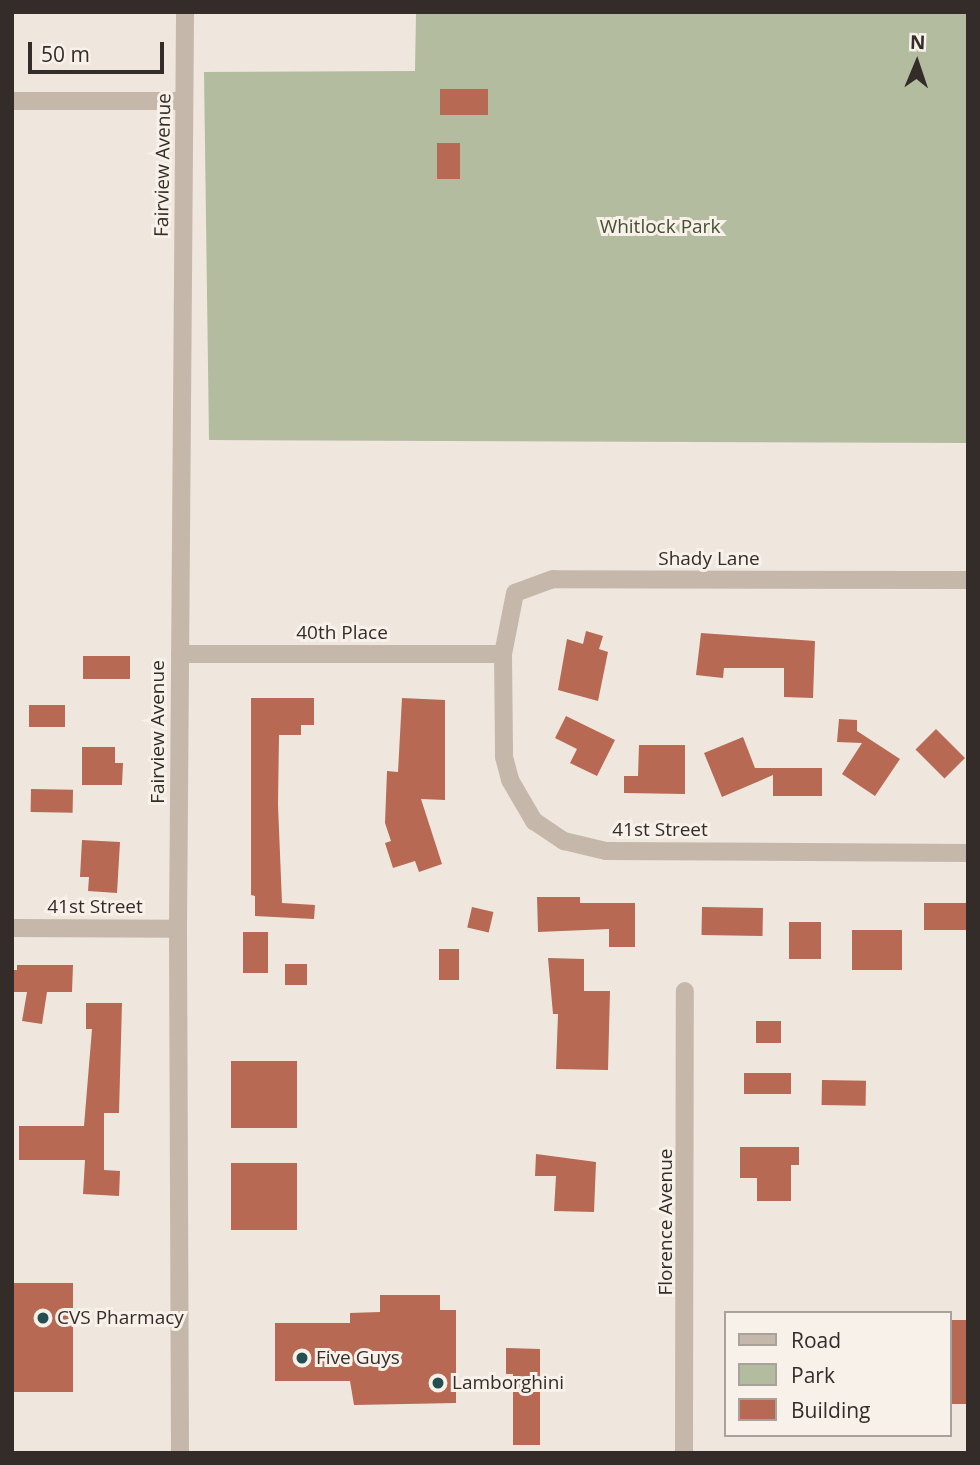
<!DOCTYPE html>
<html>
<head>
<meta charset="utf-8">
<style>
	body { margin:0 }
	#map { position:relative; width:980px; height:1465px; overflow:hidden; background:#efe6de; font-family:"Open Sans",sans-serif }
	div>[style] { position:absolute }
	[style*='--x'] { left:calc(var(--x)*1px); top:calc(var(--y)*1px); width:calc(var(--w)*1px); rotate:calc(var(--a)*1deg) }
	.green>* { inset:0; background:#b3bc9f }
	.building>* { inset:0; background:#b76954; transform-origin:0 0 }
	.minor>* { height:18px; margin:-9px; padding:0 9px; transform-origin:9px; border-radius:9px; background:#c6b7ab }
	.dots>* { width:19px; height:19px; translate:-50% -50%; box-sizing:border-box; border:4px solid #f7f1e9; border-radius:50% }
	span { translate:-50% -50%; white-space:nowrap; text-align:center; line-height:1.15; -webkit-text-stroke:6px #f7f1e9; paint-order:stroke }
	.street-label { font-size:19px; color:#342c29 }
	.park-label { font-size:19px; color:#455030 }
	.poi-label { font-size:19px; color:#342c29 }
	.left { translate:0 -50%; text-align:left }
	.frame { position:absolute; inset:0; border:14px solid #342c29; pointer-events:none }
	.legend { position:absolute; left:724px; top:1311px; width:228px; height:126px; box-sizing:border-box; background:#f7f1e9; border:2px solid #a9a29c; margin:0; padding:9px 12px; list-style:none; font-size:21px; color:#342c29 }
	.legend li { display:flex; align-items:center; gap:14px; height:35px }
	.legend b { width:35px; border:2px solid #a9a29c }
	.north { position:absolute; left:882px; top:28px; width:70px; height:70px; -webkit-text-stroke:5px #f7f1e9; paint-order:stroke; rotate:2deg; font-size:19px; font-weight:700; line-height:28px; text-align:center; color:#342c29 }
	.north::after { content:''; display:block; margin:auto; width:24px; height:32px; background:#342c29; clip-path:polygon(50% 0,100% 100%,50% 72%,0 100%) }
	.scale { position:absolute; left:28px; top:42px; width:136px; height:32px; box-sizing:border-box; border:4px solid #342c29; border-top:0; padding-left:9px; font-size:21px; line-height:24px; white-space:nowrap; color:#342c29; -webkit-text-stroke:5px #f7f1e9; paint-order:stroke }
</style>
</head>
<body>
<div id="map">
	<div class="green">
		<div style="clip-path:polygon(416px 12px,968px 12px,968px 443px,209px 440px,204px 72px,415px 71px)"></div>
	</div>
	<div class="building">
		<div style="left:440px;top:89px;width:48px;height:26px"></div>
		<div style="left:460px;top:143px;width:36px;height:23px;rotate:90deg"></div>
		<div style="clip-path:polygon(586px 631px,603px 636px,599px 649px,608px 652px,598px 701px,558px 690px,567px 639px,583px 644px)"></div>
		<div style="clip-path:polygon(701px 633px,815px 641px,813px 698px,784px 697px,784px 668px,724px 668px,723px 678px,696px 675px)"></div>
		<div style="left:83px;top:656px;width:47px;height:23px"></div>
		<div style="clip-path:polygon(251px 698px,314px 698px,314px 725px,301px 725px,301px 735px,279px 735px,278px 805px,282px 903px,315px 905px,314px 919px,255px 916px,255px 896px,251px 895px)"></div>
		<div style="clip-path:polygon(402px 698px,445px 700px,445px 800px,421px 799px,442px 864px,419px 872px,415px 861px,393px 868px,385px 843px,391px 841px,385px 823px,387px 771px,398px 772px)"></div>
		<div style="left:29px;top:705px;width:36px;height:22px"></div>
		<div style="clip-path:polygon(566px 716px,615px 740px,597px 776px,570px 763px,577px 749px,555px 738px)"></div>
		<div style="clip-path:polygon(839px 719px,857px 720px,857px 731px,900px 759px,875px 796px,842px 774px,862px 743px,837px 742px)"></div>
		<div style="left:936px;top:729px;width:41px;height:29px;rotate:45deg"></div>
		<div style="clip-path:polygon(743px 737px,755px 768px,822px 768px,822px 796px,773px 796px,773px 775px,722px 797px,704px 753px)"></div>
		<div style="clip-path:polygon(639px 745px,685px 745px,685px 794px,624px 793px,624px 776px,638px 776px)"></div>
		<div style="clip-path:polygon(82px 747px,115px 747px,115px 763px,123px 763px,122px 785px,82px 785px)"></div>
		<div style="left:31px;top:789px;width:42px;height:23px;rotate:1deg"></div>
		<div style="clip-path:polygon(82px 840px,120px 842px,117px 893px,88px 891px,89px 877px,80px 877px)"></div>
		<div style="clip-path:polygon(537px 897px,580px 897px,580px 903px,635px 903px,635px 947px,609px 947px,609px 929px,538px 932px)"></div>
		<div style="left:924px;top:903px;width:44px;height:27px"></div>
		<div style="left:472px;top:907px;width:22px;height:21px;rotate:13deg"></div>
		<div style="left:702px;top:907px;width:61px;height:28px;rotate:1deg"></div>
		<div style="left:789px;top:922px;width:32px;height:37px"></div>
		<div style="left:852px;top:930px;width:50px;height:40px"></div>
		<div style="left:268px;top:932px;width:41px;height:25px;rotate:90deg"></div>
		<div style="left:439px;top:949px;width:20px;height:31px"></div>
		<div style="clip-path:polygon(548px 958px,584px 959px,584px 991px,610px 991px,608px 1070px,556px 1069px,558px 1014px,553px 1014px)"></div>
		<div style="left:285px;top:964px;width:22px;height:21px"></div>
		<div style="clip-path:polygon(17px 965px,73px 965px,72px 992px,47px 992px,42px 1024px,22px 1021px,27px 992px,12px 992px,12px 970px,17px 970px)"></div>
		<div style="clip-path:polygon(86px 1003px,122px 1003px,119px 1113px,104px 1113px,104px 1170px,120px 1171px,119px 1196px,83px 1194px,85px 1160px,19px 1160px,19px 1126px,84px 1126px,92px 1029px,86px 1029px)"></div>
		<div style="left:756px;top:1021px;width:25px;height:22px"></div>
		<div style="left:231px;top:1061px;width:66px;height:67px"></div>
		<div style="left:744px;top:1073px;width:47px;height:21px"></div>
		<div style="left:822px;top:1080px;width:44px;height:25px;rotate:1deg"></div>
		<div style="clip-path:polygon(740px 1147px,799px 1147px,799px 1165px,791px 1165px,791px 1201px,757px 1201px,757px 1178px,740px 1178px)"></div>
		<div style="clip-path:polygon(536px 1154px,596px 1162px,594px 1212px,554px 1211px,556px 1176px,535px 1176px)"></div>
		<div style="left:231px;top:1163px;width:66px;height:67px"></div>
		<div style="left:12px;top:1283px;width:61px;height:109px"></div>
		<div style="clip-path:polygon(380px 1295px,440px 1295px,440px 1310px,456px 1310px,456px 1403px,354px 1405px,350px 1381px,275px 1381px,275px 1323px,350px 1323px,350px 1313px,380px 1312px)"></div>
		<div style="left:950px;top:1320px;width:18px;height:84px"></div>
		<div style="clip-path:polygon(506px 1348px,540px 1349px,540px 1445px,513px 1445px,513px 1374px,506px 1374px)"></div>
	</div>
	<div class="minor">
		<div style="--x:12;--y:101;--w:172;--a:0"></div>
		<div style="--x:968;--y:580;--w:415;--a:-179.9"></div>
		<div style="--x:553;--y:579;--w:40;--a:159.8"></div>
		<div style="--x:515;--y:593;--w:62;--a:101.1"></div>
		<div style="--x:503;--y:654;--w:103;--a:89.4"></div>
		<div style="--x:504;--y:757;--w:24;--a:75"></div>
		<div style="--x:510;--y:780;--w:48;--a:59.7"></div>
		<div style="--x:534;--y:821;--w:36;--a:34"></div>
		<div style="--x:564;--y:841;--w:43;--a:13.4"></div>
		<div style="--x:606;--y:851;--w:362;--a:0.3"></div>
		<div style="--x:180;--y:654;--w:323;--a:0"></div>
		<div style="--x:12;--y:928;--w:166;--a:0.3"></div>
		<div style="--x:180;--y:1453;--w:524;--a:-90.22"></div>
		<div style="--x:178;--y:929;--w:917;--a:-89.56"></div>
		<div style="--x:684;--y:1453;--w:462;--a:-89.9"></div>
	</div>
	<div class="dots">
		<div style="left:43px;top:1318px;background:#244f51"></div>
		<div style="left:302px;top:1358px;background:#244f51"></div>
		<div style="left:438px;top:1383px;background:#244f51"></div>
	</div>
	<div class="street-label">
		<span style="left:163px;top:165px;rotate:-89deg">Fairview Avenue</span>
		<span style="left:709px;top:559px">Shady Lane</span>
		<span style="left:342px;top:633px">40th Place</span>
		<span style="left:158px;top:732px;rotate:-90deg">Fairview Avenue</span>
		<span style="left:660px;top:830px">41st Street</span>
		<span style="left:95px;top:907px">41st Street</span>
		<span style="left:666px;top:1222px;rotate:-90deg">Florence Avenue</span>
	</div>
	<div class="park-label">
		<span style="left:660px;top:227px">Whitlock Park</span>
	</div>
	<div class="poi-label">
		<span class="left" style="left:57px;top:1318px">CVS Pharmacy</span>
		<span class="left" style="left:316px;top:1358px">Five Guys</span>
		<span class="left" style="left:452px;top:1383px">Lamborghini</span>
	</div>
	<div class="frame"></div>
	<ul class="legend">
	<li><b style="height:9px;background:#c6b7ab"></b>Road</li>
	<li><b style="height:19px;background:#b3bc9f"></b>Park</li>
	<li><b style="height:19px;background:#b76954"></b>Building</li>
	</ul>
	<div class="north">N</div>
	<div class="scale">50 m</div>
</div>
</body>
</html>
